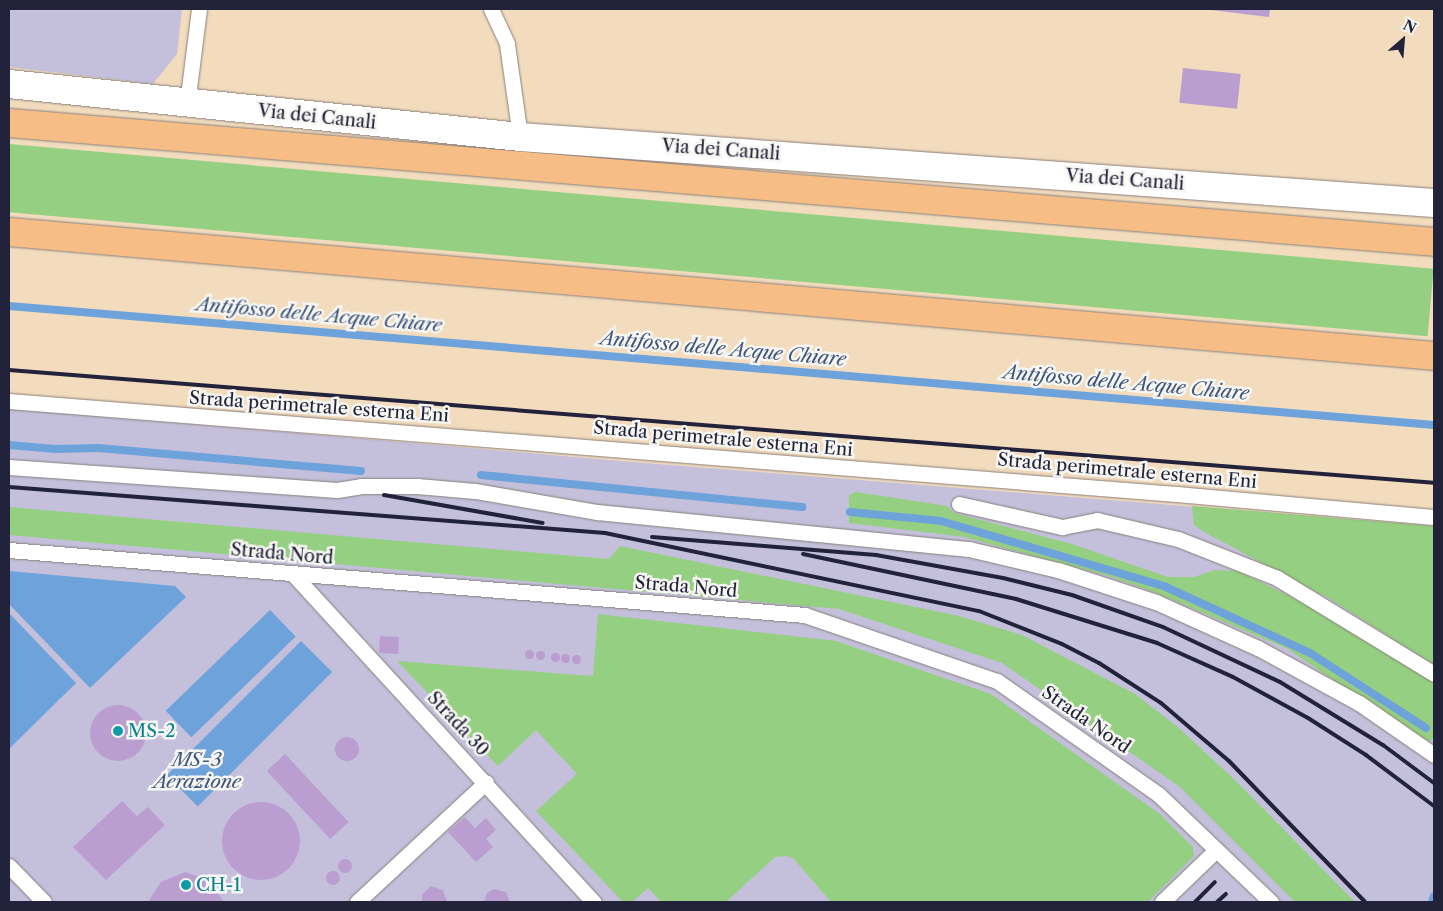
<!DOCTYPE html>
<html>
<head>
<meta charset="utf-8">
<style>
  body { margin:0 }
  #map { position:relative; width:1443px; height:911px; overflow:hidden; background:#f2dcbd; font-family:"Libre Caslon Text",serif }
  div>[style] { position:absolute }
  .industrial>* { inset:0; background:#c4c0db }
  .green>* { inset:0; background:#95cf82; transform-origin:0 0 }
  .water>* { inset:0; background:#6ea2da; transform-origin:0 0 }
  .stream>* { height:8px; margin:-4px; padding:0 4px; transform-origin:4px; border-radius:4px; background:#6ea2da }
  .building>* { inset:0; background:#b99ecf; transform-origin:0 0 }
  .round { border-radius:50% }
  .roads { filter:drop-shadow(0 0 1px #8a7f7c) drop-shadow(0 0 1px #8a7f7c) }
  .lane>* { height:15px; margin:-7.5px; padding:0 7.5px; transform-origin:7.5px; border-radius:7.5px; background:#fff }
  .street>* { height:28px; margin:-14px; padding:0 14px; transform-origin:14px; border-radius:14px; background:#fff }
  .highway>* { height:28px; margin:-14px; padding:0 14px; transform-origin:14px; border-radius:14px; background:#f6be86 }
  .rail>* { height:4px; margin:-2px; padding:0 2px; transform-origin:2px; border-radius:2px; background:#22223b }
  .dots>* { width:14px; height:14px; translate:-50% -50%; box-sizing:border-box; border:2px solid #f6f6f2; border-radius:50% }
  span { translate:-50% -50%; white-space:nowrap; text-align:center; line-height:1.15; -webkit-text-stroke:5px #f6f6f2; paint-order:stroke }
  .street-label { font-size:18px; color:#22223b }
  .culture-label { font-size:18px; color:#0d838f }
  .left { translate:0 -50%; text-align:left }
  .water-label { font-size:19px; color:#40557b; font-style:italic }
  .frame { position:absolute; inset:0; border:10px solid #22223b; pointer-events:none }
  .north { position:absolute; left:1378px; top:15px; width:50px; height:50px; -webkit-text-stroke:4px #f6f6f2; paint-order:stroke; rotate:27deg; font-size:14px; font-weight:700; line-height:20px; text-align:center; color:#22223b }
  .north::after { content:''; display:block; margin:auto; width:18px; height:22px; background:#22223b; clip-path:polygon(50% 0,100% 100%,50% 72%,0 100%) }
</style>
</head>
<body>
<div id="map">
  <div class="industrial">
    <div style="clip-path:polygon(9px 9px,182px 9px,177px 54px,153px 84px,9px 67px)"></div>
    <div style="clip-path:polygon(9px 408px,620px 461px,1434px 526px,1434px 902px,9px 902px)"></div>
  </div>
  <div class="green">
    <div style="left:9px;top:144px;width:1430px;height:68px;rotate:5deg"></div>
    <div style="clip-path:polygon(856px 492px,947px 506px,954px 513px,1072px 544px,1168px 577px,1194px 577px,1215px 570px,1238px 571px,1306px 604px,1434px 682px,1434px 738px,1429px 741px,1417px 737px,1288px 649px,1154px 592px,1108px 576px,964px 537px,849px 523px,849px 495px)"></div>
    <div style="clip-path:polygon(1192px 506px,1434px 526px,1434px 665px,1330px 599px,1204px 532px,1194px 525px)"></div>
    <div style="clip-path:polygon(9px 507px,609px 559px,620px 546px,959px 616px,1022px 635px,1135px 694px,1179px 728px,1235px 780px,1355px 902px,1295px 902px,1180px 787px,1002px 663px,839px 609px,9px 535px)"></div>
    <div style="clip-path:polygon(598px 614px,836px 641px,991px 694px,1160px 814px,1193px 847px,1194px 856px,1148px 902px,831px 902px,793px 858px,786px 856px,775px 857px,726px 902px,661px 902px,648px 888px,632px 902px,623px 902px,536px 811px,577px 774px,536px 730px,498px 766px,397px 661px,593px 676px)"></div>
  </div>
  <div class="water">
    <div style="clip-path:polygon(9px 571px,175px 586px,186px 597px,90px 688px,9px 604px)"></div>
    <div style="left:270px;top:610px;width:37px;height:145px;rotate:46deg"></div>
    <div style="clip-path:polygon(9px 613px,76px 683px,9px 749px)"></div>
    <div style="left:301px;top:641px;width:44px;height:190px;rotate:45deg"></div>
  </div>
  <div class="stream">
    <div style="left:9px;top:306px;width:1430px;rotate:4.77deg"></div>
    <div style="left:9px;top:445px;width:46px;rotate:5deg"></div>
    <div style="left:55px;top:449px;width:43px;rotate:-1.3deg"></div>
    <div style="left:98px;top:448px;width:264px;rotate:5deg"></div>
    <div style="left:481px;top:475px;width:323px;rotate:5.7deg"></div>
    <div style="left:850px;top:512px;width:91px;rotate:5.6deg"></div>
    <div style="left:941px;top:521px;width:234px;rotate:16.3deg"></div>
    <div style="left:1166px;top:587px;width:158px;rotate:24.6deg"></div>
    <div style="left:1310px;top:653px;width:138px;rotate:32.9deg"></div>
    <div style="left:1432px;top:902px;width:6px;rotate:-72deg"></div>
  </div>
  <div class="building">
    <div style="clip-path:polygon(1202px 9px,1270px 9px,1269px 17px)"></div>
    <div style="left:1183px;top:68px;width:58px;height:35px;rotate:6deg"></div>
    <div style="left:380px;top:636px;width:19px;height:17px;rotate:3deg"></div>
    <div class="round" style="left:524.5px;top:649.5px;width:9px;height:9px"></div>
    <div class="round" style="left:535.5px;top:650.5px;width:9px;height:9px"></div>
    <div class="round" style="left:550.5px;top:652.5px;width:9px;height:9px"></div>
    <div class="round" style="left:560.5px;top:653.5px;width:9px;height:9px"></div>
    <div class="round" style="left:571.5px;top:654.5px;width:9px;height:9px"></div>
    <div class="round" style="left:90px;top:705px;width:56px;height:56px"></div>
    <div class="round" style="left:335px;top:737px;width:24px;height:24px"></div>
    <div style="left:285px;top:754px;width:93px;height:25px;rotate:47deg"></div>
    <div style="clip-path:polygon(122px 801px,137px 816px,148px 807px,165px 825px,106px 880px,73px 847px)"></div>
    <div class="round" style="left:222px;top:802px;width:78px;height:78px"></div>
    <div style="clip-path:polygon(465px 817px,475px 828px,486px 818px,496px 830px,486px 839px,493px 847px,476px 862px,448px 832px)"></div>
    <div class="round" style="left:338px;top:859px;width:14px;height:14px"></div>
    <div class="round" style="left:326px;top:871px;width:14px;height:14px"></div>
    <div style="clip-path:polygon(185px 872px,209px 880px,224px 902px,148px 902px,161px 882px)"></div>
    <div style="clip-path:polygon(431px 886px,443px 890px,447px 902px,422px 902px,422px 895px)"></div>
    <div style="clip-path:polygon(494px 889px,506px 892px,510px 902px,484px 902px,487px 893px)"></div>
  </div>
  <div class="roads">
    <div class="lane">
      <div style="left:491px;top:9px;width:38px;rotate:65deg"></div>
      <div style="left:507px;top:44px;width:94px;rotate:82deg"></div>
      <div style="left:187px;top:104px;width:96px;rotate:-82.8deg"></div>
      <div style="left:9px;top:401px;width:1171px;rotate:4.56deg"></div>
      <div style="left:1176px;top:494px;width:259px;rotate:5.1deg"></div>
      <div style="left:9px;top:467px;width:329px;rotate:4deg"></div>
      <div style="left:337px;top:490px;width:24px;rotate:-9deg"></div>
      <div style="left:361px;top:486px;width:56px"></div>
      <div style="left:417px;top:486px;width:58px;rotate:4.9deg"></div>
      <div style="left:475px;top:491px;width:124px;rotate:9.8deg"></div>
      <div style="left:597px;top:512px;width:374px;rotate:5.7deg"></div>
      <div style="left:969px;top:549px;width:91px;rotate:13.3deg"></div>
      <div style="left:1058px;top:570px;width:103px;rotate:18.1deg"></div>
      <div style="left:1156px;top:602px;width:112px;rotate:24.3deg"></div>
      <div style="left:1258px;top:648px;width:115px;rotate:28.6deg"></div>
      <div style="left:1359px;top:703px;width:91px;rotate:34.7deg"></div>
      <div style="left:959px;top:504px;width:106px;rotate:12.6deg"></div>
      <div style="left:1062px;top:527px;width:36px;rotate:-11deg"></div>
      <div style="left:1097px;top:520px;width:83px;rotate:13.2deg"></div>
      <div style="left:1178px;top:539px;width:106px;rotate:21.5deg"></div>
      <div style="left:1277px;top:578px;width:184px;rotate:31.4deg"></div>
      <div style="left:9px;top:550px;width:799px;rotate:4.67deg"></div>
      <div style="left:805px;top:615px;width:203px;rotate:19deg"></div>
      <div style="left:997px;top:681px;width:198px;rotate:35.1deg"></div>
      <div style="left:1159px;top:795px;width:155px;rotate:43.7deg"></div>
      <div style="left:292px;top:573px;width:447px;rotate:47.5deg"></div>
      <div style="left:9px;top:866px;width:50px;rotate:45.8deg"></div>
      <div style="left:357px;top:902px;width:176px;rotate:-42.9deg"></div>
      <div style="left:1162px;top:902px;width:75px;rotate:-43.9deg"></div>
    </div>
    <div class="street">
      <div style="left:9px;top:84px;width:514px;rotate:5.92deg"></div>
      <div style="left:520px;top:137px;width:916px;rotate:4.13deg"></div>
    </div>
    <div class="highway">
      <div style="left:9px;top:123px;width:1430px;rotate:4.77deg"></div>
      <div style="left:9px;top:232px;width:1430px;rotate:4.97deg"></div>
    </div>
  </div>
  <div class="rail">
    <div style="left:9px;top:370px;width:1429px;rotate:4.53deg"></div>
    <div style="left:9px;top:487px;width:598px;rotate:4.41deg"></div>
    <div style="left:605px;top:533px;width:382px;rotate:11.8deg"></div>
    <div style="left:979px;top:611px;width:89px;rotate:21.7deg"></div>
    <div style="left:1062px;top:644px;width:42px;rotate:27.2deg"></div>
    <div style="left:1099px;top:663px;width:74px;rotate:32.8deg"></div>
    <div style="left:1161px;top:703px;width:89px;rotate:40.5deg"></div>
    <div style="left:1229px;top:761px;width:196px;rotate:46deg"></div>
    <div style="left:384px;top:495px;width:161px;rotate:10deg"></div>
    <div style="left:652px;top:537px;width:225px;rotate:4.6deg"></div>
    <div style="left:876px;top:555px;width:129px;rotate:10.3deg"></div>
    <div style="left:1003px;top:578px;width:71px;rotate:13.8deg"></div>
    <div style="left:1072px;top:595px;width:96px;rotate:19.4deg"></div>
    <div style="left:1163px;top:627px;width:129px;rotate:25.2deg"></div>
    <div style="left:1280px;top:682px;width:121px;rotate:31.5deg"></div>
    <div style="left:1383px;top:745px;width:64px;rotate:36.7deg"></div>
    <div style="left:803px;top:554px;width:218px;rotate:11.9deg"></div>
    <div style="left:1016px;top:599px;width:148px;rotate:17.3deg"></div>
    <div style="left:1157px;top:643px;width:83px;rotate:24.1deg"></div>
    <div style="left:1233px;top:677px;width:85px;rotate:28.7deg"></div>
    <div style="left:1308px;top:718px;width:69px;rotate:32.5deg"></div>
    <div style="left:1366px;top:755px;width:85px;rotate:36.9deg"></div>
    <div style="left:1195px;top:902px;width:28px;rotate:-45deg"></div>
    <div style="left:1217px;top:902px;width:12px;rotate:-42deg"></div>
  </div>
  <div class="dots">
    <div style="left:118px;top:731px;background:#0f9aa8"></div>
    <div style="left:186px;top:885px;background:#0f9aa8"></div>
  </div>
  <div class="street-label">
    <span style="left:317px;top:117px;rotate:6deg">Via dei Canali</span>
    <span style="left:721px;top:150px;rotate:4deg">Via dei Canali</span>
    <span style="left:1125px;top:180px;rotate:4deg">Via dei Canali</span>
    <span style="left:319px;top:407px;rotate:4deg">Strada perimetrale esterna Eni</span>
    <span style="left:723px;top:439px;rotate:5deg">Strada perimetrale esterna Eni</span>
    <span style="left:1127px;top:471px;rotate:5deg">Strada perimetrale esterna Eni</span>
    <span style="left:282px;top:554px;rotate:5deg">Strada Nord</span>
    <span style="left:686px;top:587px;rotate:5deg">Strada Nord</span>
    <span style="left:1086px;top:720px;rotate:35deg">Strada Nord</span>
    <span style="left:458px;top:724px;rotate:47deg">Strada 30</span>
  </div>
  <div class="culture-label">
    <span class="left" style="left:128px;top:731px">MS-2</span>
    <span class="left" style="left:196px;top:885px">CH-1</span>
  </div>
  <div class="water-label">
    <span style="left:319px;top:315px;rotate:5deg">Antifosso delle Acque Chiare</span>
    <span style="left:723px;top:349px;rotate:5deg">Antifosso delle Acque Chiare</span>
    <span style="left:1126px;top:383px;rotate:5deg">Antifosso delle Acque Chiare</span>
    <span style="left:197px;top:771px">MS-3<br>Aerazione</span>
  </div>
  <div class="frame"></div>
  <div class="north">N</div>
</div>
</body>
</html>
